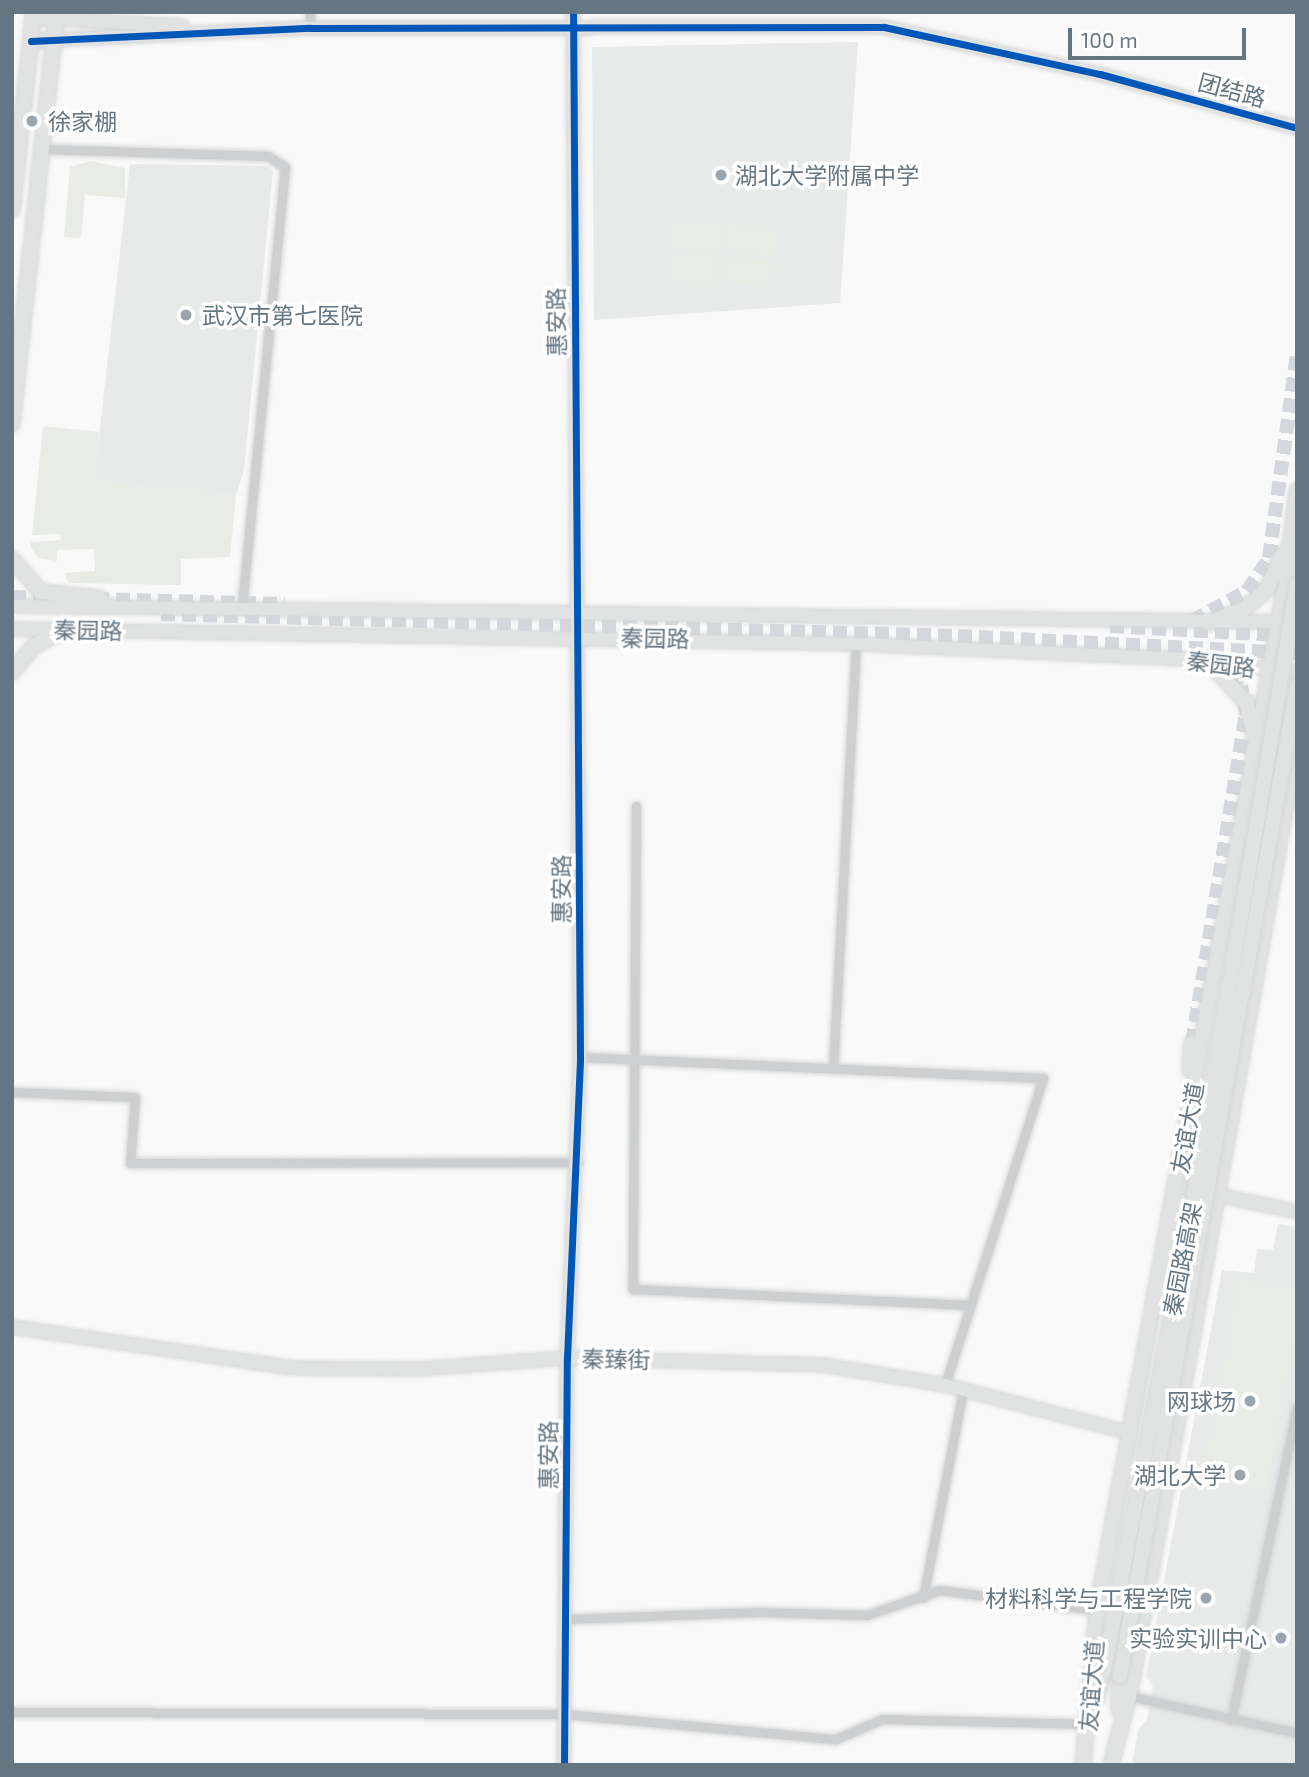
<!DOCTYPE html>
<html>
<head>
<meta charset="utf-8">
<style>
  body { margin:0 }
  #map { position:relative; width:1309px; height:1777px; overflow:hidden; background:#f9f9f9; font-family:"Exo 2","Noto Sans SC",sans-serif }
  div>[style] { position:absolute }
  .built>* { inset:0; background:#e8e9e9 }
  .green>* { inset:0; background:#e8ebe6; transform-origin:0 0 }
  .primary-tunnel>* { height:14px; margin-top:-7px; transform-origin:0; background:repeating-linear-gradient(90deg,#d4d8dc 0 14px,transparent 0 21px) }
  .roads { filter:drop-shadow(0 0 2px #d5d6d7) drop-shadow(0 0 2px #d5d6d7) }
  .street>* { height:9px; margin:-4.5px; padding:0 4.5px; transform-origin:4.5px; border-radius:4.5px; background:#cecfd0 }
  .secondary>* { height:12px; margin:-6px; padding:0 6px; transform-origin:6px; border-radius:6px; background:#e1e2e2 }
  .primary>* { height:14px; margin:-7px; padding:0 7px; transform-origin:7px; border-radius:7px; background:#e1e2e2 }
  .bridges { filter:drop-shadow(0 0 2px #d5d6d7) drop-shadow(0 0 2px #d5d6d7) }
  .primary-bridge>* { height:14px; margin:-7px; padding:0 7px; transform-origin:7px; border-radius:7px; background:#e1e2e2 }
  .cycleway>* { height:7px; margin:-3.5px; padding:0 3.5px; transform-origin:3.5px; border-radius:3.5px; background:#0057b8 }
  .dots>* { width:19px; height:19px; translate:-50% -50%; box-sizing:border-box; border:4px solid #fff; border-radius:50% }
  span { translate:-50% -50%; white-space:nowrap; text-align:center; line-height:1.15; -webkit-text-stroke:7px #fff; paint-order:stroke }
  .street-label { font-size:23px; color:#657683 }
  .poi-label { font-size:23px; color:#657683 }
  .left { translate:0 -50%; text-align:left }
  .right { translate:-100% -50%; text-align:right }
  .frame { position:absolute; inset:0; border:14px solid #657683; pointer-events:none }
  .scale { position:absolute; left:1068px; top:28px; width:178px; height:32px; box-sizing:border-box; border:4px solid #657683; border-top:0; padding-left:9px; font-size:21px; line-height:24px; white-space:nowrap; color:#657683; -webkit-text-stroke:5px #fff; paint-order:stroke }
</style>
</head>
<body>
<div id="map">
  <div class="built">
    <div style="clip-path:polygon(858px 42px,840px 303px,594px 320px,592px 47px)"></div>
    <div style="clip-path:polygon(130px 164px,267px 166px,273px 171px,244px 470px,236px 495px,94px 481px)"></div>
    <div style="clip-path:polygon(1278px 1224px,1297px 1227px,1297px 1765px,1132px 1765px,1138px 1730px,1147px 1719px,1153px 1687px,1146px 1677px,1222px 1270px,1254px 1273px,1257px 1249px,1273px 1250px)"></div>
  </div>
  <div class="green">
    <div style="clip-path:polygon(91px 161px,125px 168px,125px 198px,85px 195px,81px 238px,64px 237px,70px 167px)"></div>
    <div style="left:673px;top:221px;width:48px;height:27px;rotate:4deg"></div>
    <div style="left:727px;top:224px;width:50px;height:28px;rotate:5deg"></div>
    <div style="left:669px;top:253px;width:50px;height:29px;rotate:3deg"></div>
    <div style="left:724px;top:257px;width:51px;height:26px;rotate:4deg"></div>
    <div style="clip-path:polygon(43px 426px,99px 432px,95px 481px,236px 495px,230px 557px,181px 559px,181px 585px,69px 583px,64px 573px,95px 571px,94px 549px,57px 550px,57px 561px,38px 558px,31px 548px,31px 542px,61px 540px,60px 534px,32px 535px)"></div>
    <div style="clip-path:polygon(1240px 1280px,1297px 1290px,1297px 1325px,1266px 1491px,1201px 1477px)"></div>
  </div>
  <div class="primary-tunnel">
    <div style="left:12px;top:597px;width:45px;rotate:1.3deg"></div>
    <div style="left:95px;top:599px;width:190px;rotate:1.5deg"></div>
    <div style="left:161px;top:614px;width:797px;rotate:1.58deg"></div>
    <div style="left:958px;top:636px;width:339px;rotate:2.9deg"></div>
    <div style="left:1192px;top:621px;width:63px;rotate:-28.6deg"></div>
    <div style="left:1247px;top:591px;width:40px;rotate:-56deg"></div>
    <div style="left:1269px;top:558px;width:207px;rotate:-82.2deg"></div>
    <div style="left:1110px;top:626px;width:187px;rotate:3.1deg"></div>
    <div style="left:1192px;top:1043px;width:333px;rotate:-80.7deg"></div>
    <div style="left:1246px;top:714px;width:29px;rotate:-100deg"></div>
    <div style="left:1241px;top:685px;width:38px;rotate:-132deg"></div>
  </div>
  <div class="roads">
    <div class="street">
      <div style="left:310px;top:12px;width:16px;rotate:90deg"></div>
      <div style="left:43px;top:149px;width:225px;rotate:1.8deg"></div>
      <div style="left:268px;top:156px;width:20px;rotate:33deg"></div>
      <div style="left:285px;top:167px;width:443px;rotate:95.6deg"></div>
      <div style="left:636px;top:806px;width:483px;rotate:90.4deg"></div>
      <div style="left:633px;top:1289px;width:338px;rotate:2.7deg"></div>
      <div style="left:580px;top:1057px;width:463px;rotate:2.6deg"></div>
      <div style="left:1043px;top:1078px;width:322px;rotate:107.7deg"></div>
      <div style="left:833px;top:1068px;width:425px;rotate:-86.9deg"></div>
      <div style="left:12px;top:1092px;width:123px;rotate:2.3deg"></div>
      <div style="left:135px;top:1097px;width:66px;rotate:94.3deg"></div>
      <div style="left:130px;top:1163px;width:448px;rotate:-0.1deg"></div>
      <div style="left:923px;top:1598px;width:211px;rotate:-79.1deg"></div>
      <div style="left:567px;top:1619px;width:191px;rotate:-2.1deg"></div>
      <div style="left:758px;top:1612px;width:109px;rotate:1.6deg"></div>
      <div style="left:867px;top:1615px;width:76px;rotate:-19.1deg"></div>
      <div style="left:939px;top:1590px;width:159px;rotate:7.2deg"></div>
      <div style="left:1129px;top:1696px;width:172px;rotate:12.4deg"></div>
      <div style="left:12px;top:1712px;width:552px;rotate:0.21deg"></div>
      <div style="left:564px;top:1714px;width:273px;rotate:5.3deg"></div>
      <div style="left:836px;top:1739px;width:50px;rotate:-23.5deg"></div>
      <div style="left:882px;top:1719px;width:208px;rotate:1.4deg"></div>
      <div style="left:1231px;top:1720px;width:319px;rotate:-78.1deg"></div>
    </div>
    <div class="secondary">
      <div style="left:33px;top:18px;width:150px;rotate:3.1deg"></div>
      <div style="left:31px;top:41px;width:279px;rotate:-2.7deg"></div>
      <div style="left:310px;top:28px;width:574px;rotate:-0.1deg"></div>
      <div style="left:884px;top:27px;width:221px;rotate:12.3deg"></div>
      <div style="left:1100px;top:74px;width:204px;rotate:15.3deg"></div>
      <div style="left:12px;top:606px;width:1274px;rotate:0.72deg"></div>
      <div style="left:12px;top:629px;width:844px;rotate:1.02deg"></div>
      <div style="left:856px;top:644px;width:351px;rotate:2.6deg"></div>
      <div style="left:1207px;top:660px;width:91px;rotate:8.2deg"></div>
      <div style="left:1177px;top:1186px;width:123px;rotate:12.2deg"></div>
      <div style="left:12px;top:1327px;width:284px;rotate:8.3deg"></div>
      <div style="left:293px;top:1368px;width:125px;rotate:0.5deg"></div>
      <div style="left:418px;top:1369px;width:149px;rotate:-4.2deg"></div>
      <div style="left:567px;top:1358px;width:255px;rotate:1.6deg"></div>
      <div style="left:822px;top:1365px;width:125px;rotate:9.2deg"></div>
      <div style="left:945px;top:1385px;width:192px;rotate:14.5deg"></div>
      <div style="left:564px;top:1765px;width:407px;rotate:-89.6deg"></div>
      <div style="left:567px;top:1358px;width:301px;rotate:-87.5deg"></div>
      <div style="left:580px;top:1057px;width:1045px;rotate:-90.38deg"></div>
    </div>
    <div class="primary">
      <div style="left:12px;top:210px;width:199px;rotate:-83.7deg"></div>
      <div style="left:12px;top:424px;width:414px;rotate:-83.8deg"></div>
      <div style="left:12px;top:559px;width:44px;rotate:48.7deg"></div>
      <div style="left:41px;top:592px;width:57px;rotate:6deg"></div>
      <div style="left:98px;top:598px;width:13px;rotate:39deg"></div>
      <div style="left:1209px;top:623px;width:38px;rotate:-22deg"></div>
      <div style="left:1244px;top:609px;width:30px;rotate:-40deg"></div>
      <div style="left:1267px;top:590px;width:39px;rotate:-67deg"></div>
      <div style="left:1207px;top:660px;width:59px;rotate:47.1deg"></div>
      <div style="left:1247px;top:703px;width:34px;rotate:78deg"></div>
      <div style="left:12px;top:672px;width:34px;rotate:-50deg"></div>
      <div style="left:34px;top:646px;width:36px;rotate:-28deg"></div>
      <div style="left:1190px;top:1070px;width:27px;rotate:-86deg"></div>
      <div style="left:1094px;top:1706px;width:33px;rotate:-74deg"></div>
      <div style="left:1119px;top:1710px;width:34px;rotate:-88deg"></div>
      <div style="left:1083px;top:1765px;width:156px;rotate:-84.8deg"></div>
      <div style="left:1097px;top:1610px;width:1039px;rotate:-79.58deg"></div>
      <div style="left:1285px;top:588px;width:98px;rotate:-82.9deg"></div>
      <div style="left:1111px;top:1765px;width:71px;rotate:-75.4deg"></div>
      <div style="left:1129px;top:1696px;width:969px;rotate:-80.01deg"></div>
    </div>
  </div>
  <div class="bridges">
    <div class="primary-bridge">
      <div style="left:1103px;top:1674px;width:464px;rotate:-79.2deg"></div>
      <div style="left:1190px;top:1218px;width:642px;rotate:-80.41deg"></div>
      <div style="left:1120px;top:1676px;width:1005px;rotate:-79.85deg"></div>
    </div>
  </div>
  <div class="cycleway">
    <div style="left:31px;top:41px;width:279px;rotate:-2.7deg"></div>
    <div style="left:310px;top:28px;width:574px;rotate:-0.1deg"></div>
    <div style="left:884px;top:27px;width:221px;rotate:12.3deg"></div>
    <div style="left:1100px;top:74px;width:204px;rotate:15.3deg"></div>
    <div style="left:564px;top:1765px;width:407px;rotate:-89.6deg"></div>
    <div style="left:567px;top:1358px;width:301px;rotate:-87.5deg"></div>
    <div style="left:580px;top:1057px;width:1045px;rotate:-90.38deg"></div>
  </div>
  <div class="dots">
    <div style="left:32px;top:121px;background:#99a4ac"></div>
    <div style="left:721px;top:175px;background:#99a4ac"></div>
    <div style="left:186px;top:315px;background:#99a4ac"></div>
    <div style="left:1250px;top:1401px;background:#99a4ac"></div>
    <div style="left:1240px;top:1475px;background:#99a4ac"></div>
    <div style="left:1206px;top:1598px;background:#99a4ac"></div>
    <div style="left:1281px;top:1638px;background:#99a4ac"></div>
  </div>
  <div class="street-label">
    <span style="left:1232px;top:90px;rotate:15deg">团结路</span>
    <span style="left:556px;top:322px;rotate:-91deg">惠安路</span>
    <span style="left:88px;top:630px;rotate:1deg">秦园路</span>
    <span style="left:655px;top:638px;rotate:1deg">秦园路</span>
    <span style="left:1221px;top:664px;rotate:7deg">秦园路</span>
    <span style="left:561px;top:889px;rotate:-90deg">惠安路</span>
    <span style="left:1187px;top:1128px;rotate:-80deg">友谊大道</span>
    <span style="left:1182px;top:1259px;rotate:-79deg">秦园路高架</span>
    <span style="left:616px;top:1359px;rotate:1deg">秦臻街</span>
    <span style="left:548px;top:1455px;rotate:-90deg">惠安路</span>
    <span style="left:1091px;top:1686px;rotate:-86deg">友谊大道</span>
  </div>
  <div class="poi-label">
    <span class="left" style="left:48px;top:121px">徐家棚</span>
    <span class="left" style="left:735px;top:175px">湖北大学附属中学</span>
    <span class="left" style="left:202px;top:315px">武汉市第七医院</span>
    <span class="right" style="left:1236px;top:1401px">网球场</span>
    <span class="right" style="left:1226px;top:1475px">湖北大学</span>
    <span class="right" style="left:1192px;top:1598px">材料科学与工程学院</span>
    <span class="right" style="left:1267px;top:1638px">实验实训中心</span>
  </div>
  <div class="frame"></div>
  <div class="scale">100 m</div>
</div>
</body>
</html>
